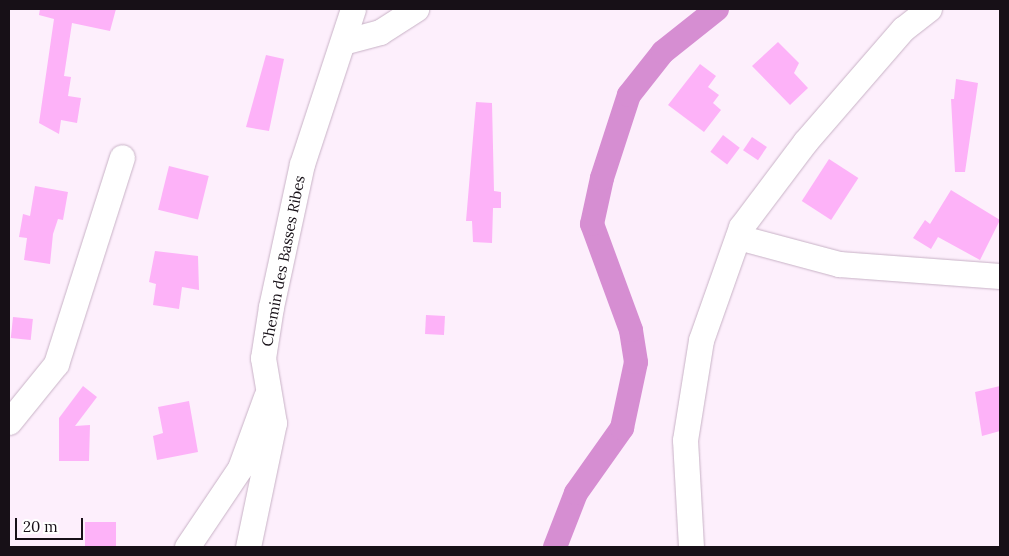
<!DOCTYPE html>
<html>
<head>
<meta charset="utf-8">
<style>
  body { margin:0 }
  #map { position:relative; width:1009px; height:556px; overflow:hidden; background:#fdeffc; font-family:Lora,serif }
  div>[style] { position:absolute }
  .canal>* { height:24px; margin:-12px; padding:0 12px; transform-origin:12px; border-radius:12px; background:#d68ed2 }
  .building>* { inset:0; background:#fdb2f8; transform-origin:0 0 }
  .roads { filter:drop-shadow(0 0 1px #c8b2c6) drop-shadow(0 0 1px #c8b2c6) }
  .street>* { height:25px; margin:-12.5px; padding:0 12.5px; transform-origin:12.5px; border-radius:12.5px; background:#fff }
  span { translate:-50% -50%; white-space:nowrap; text-align:center; line-height:1.15; -webkit-text-stroke:4px #fff; paint-order:stroke }
  .street-label { font-size:15px; color:#171017 }
  .frame { position:absolute; inset:0; border:10px solid #171017; pointer-events:none }
  .scale { position:absolute; left:15px; top:518px; width:68px; height:22px; box-sizing:border-box; border:2px solid #171017; border-top:0; padding-left:6px; font-size:15px; line-height:18px; white-space:nowrap; color:#171017; -webkit-text-stroke:4px #fff; paint-order:stroke }
</style>
</head>
<body>
<div id="map">
  <div class="canal">
    <div style="left:555px;top:547px;width:58px;rotate:-68.7deg"></div>
    <div style="left:576px;top:493px;width:80px;rotate:-54.7deg"></div>
    <div style="left:622px;top:428px;width:67px;rotate:-78deg"></div>
    <div style="left:636px;top:362px;width:32px;rotate:-99deg"></div>
    <div style="left:631px;top:330px;width:113px;rotate:-110.2deg"></div>
    <div style="left:592px;top:224px;width:47px;rotate:-77.7deg"></div>
    <div style="left:602px;top:178px;width:87px;rotate:-72deg"></div>
    <div style="left:629px;top:95px;width:55px;rotate:-51.7deg"></div>
    <div style="left:663px;top:52px;width:69px;rotate:-38.5deg"></div>
  </div>
  <div class="building">
    <div style="clip-path:polygon(40px 9px,116px 9px,110px 31px,72px 23px,64px 76px,71px 77px,68px 96px,81px 98px,77px 123px,61px 120px,59px 134px,39px 123px,54px 19px,39px 15px)"></div>
    <div style="clip-path:polygon(778px 42px,799px 63px,794px 73px,808px 88px,790px 105px,752px 66px)"></div>
    <div style="clip-path:polygon(266px 55px,284px 59px,269px 131px,246px 127px)"></div>
    <div style="clip-path:polygon(700px 64px,716px 76px,708px 87px,719px 95px,713px 103px,721px 110px,704px 132px,668px 105px)"></div>
    <div style="clip-path:polygon(956px 79px,978px 83px,965px 172px,955px 172px,951px 99px,954px 99px)"></div>
    <div style="clip-path:polygon(476px 102px,492px 103px,494px 191px,501px 192px,501px 208px,493px 208px,492px 243px,473px 242px,472px 221px,466px 221px)"></div>
    <div style="left:723px;top:135px;width:21px;height:21px;rotate:37deg"></div>
    <div style="left:752px;top:137px;width:18px;height:16px;rotate:34deg"></div>
    <div style="left:829px;top:159px;width:35px;height:50px;rotate:33deg"></div>
    <div style="left:169px;top:166px;width:41px;height:45px;rotate:14deg"></div>
    <div style="clip-path:polygon(35px 186px,68px 192px,63px 220px,58px 219px,53px 234px,50px 264px,24px 260px,27px 238px,19px 237px,23px 214px,30px 216px)"></div>
    <div style="clip-path:polygon(951px 190px,1000px 220px,980px 260px,938px 237px,931px 249px,913px 238px,925px 220px,930px 224px)"></div>
    <div style="clip-path:polygon(155px 251px,198px 256px,199px 290px,182px 287px,179px 309px,153px 305px,156px 284px,149px 282px)"></div>
    <div style="left:426px;top:315px;width:19px;height:19px;rotate:3deg"></div>
    <div style="left:13px;top:317px;width:20px;height:21px;rotate:6deg"></div>
    <div style="clip-path:polygon(83px 386px,97px 397px,75px 426px,90px 425px,89px 461px,59px 461px,59px 418px)"></div>
    <div style="clip-path:polygon(1000px 386px,1000px 431px,982px 436px,975px 392px)"></div>
    <div style="clip-path:polygon(189px 401px,198px 452px,157px 460px,153px 436px,163px 433px,158px 407px)"></div>
    <div style="left:85px;top:522px;width:31px;height:25px"></div>
  </div>
  <div class="roads">
    <div class="street">
      <div style="left:343px;top:42px;width:38px;rotate:-15deg"></div>
      <div style="left:380px;top:32px;width:43px;rotate:-32.6deg"></div>
      <div style="left:738px;top:237px;width:105px;rotate:15deg"></div>
      <div style="left:839px;top:264px;width:161px;rotate:4.3deg"></div>
      <div style="left:9px;top:422px;width:75px;rotate:-51deg"></div>
      <div style="left:56px;top:364px;width:217px;rotate:-72.3deg"></div>
      <div style="left:187px;top:547px;width:95px;rotate:-56.1deg"></div>
      <div style="left:240px;top:468px;width:76px;rotate:-69.9deg"></div>
      <div style="left:248px;top:547px;width:127px;rotate:-78.2deg"></div>
      <div style="left:274px;top:423px;width:66px;rotate:-99.6deg"></div>
      <div style="left:263px;top:358px;width:52px;rotate:-81.1deg"></div>
      <div style="left:271px;top:307px;width:146px;rotate:-77.8deg"></div>
      <div style="left:302px;top:164px;width:163px;rotate:-71.8deg"></div>
      <div style="left:691px;top:547px;width:107px;rotate:-93.2deg"></div>
      <div style="left:685px;top:440px;width:101px;rotate:-80.9deg"></div>
      <div style="left:701px;top:340px;width:120px;rotate:-70.5deg"></div>
      <div style="left:741px;top:227px;width:106px;rotate:-53deg"></div>
      <div style="left:805px;top:142px;width:150px;rotate:-49.1deg"></div>
      <div style="left:903px;top:29px;width:33px;rotate:-38deg"></div>
    </div>
  </div>
  <div class="street-label">
    <span style="left:283px;top:261px;rotate:-79deg">Chemin des Basses Ribes</span>
  </div>
  <div class="frame"></div>
  <div class="scale">20 m</div>
</div>
</body>
</html>
